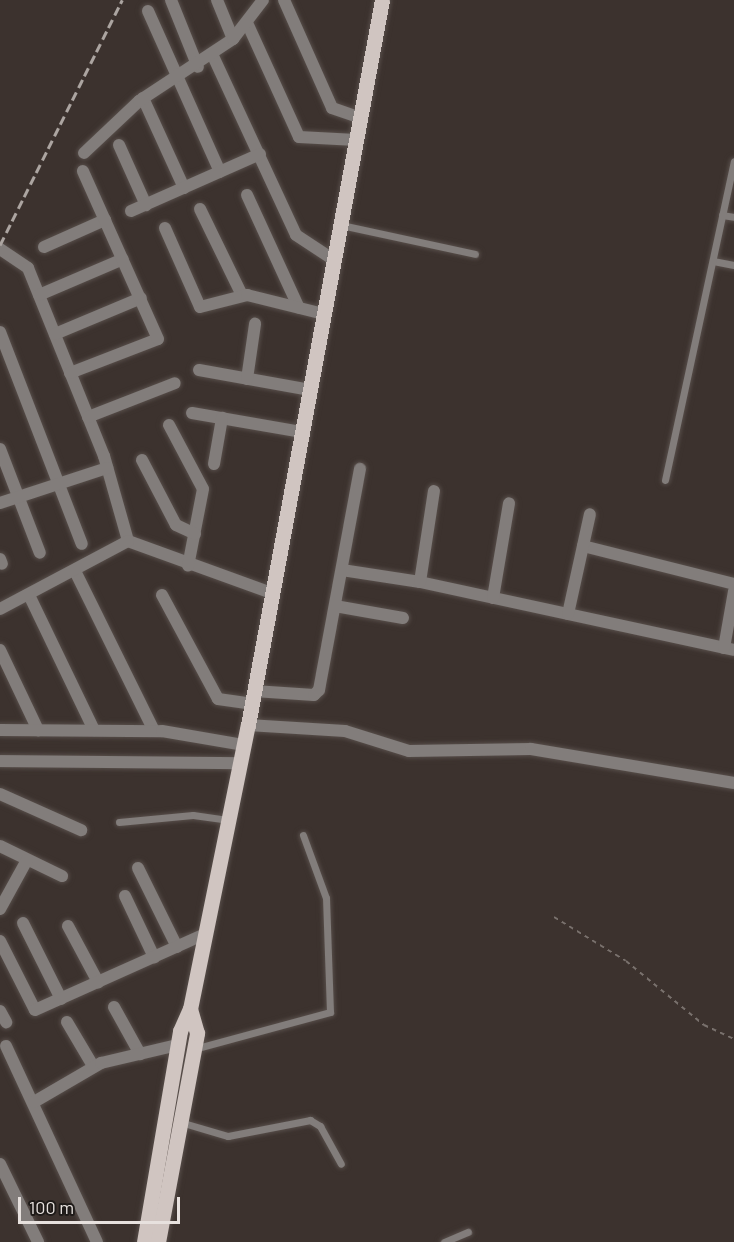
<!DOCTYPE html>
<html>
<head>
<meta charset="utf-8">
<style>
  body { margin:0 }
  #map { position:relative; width:734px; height:1242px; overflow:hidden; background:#3c322e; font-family:Barlow,sans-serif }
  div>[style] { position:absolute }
  .path>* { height:2px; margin-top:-1px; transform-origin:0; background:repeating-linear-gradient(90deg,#79716d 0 4.5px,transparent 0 9px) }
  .roads { filter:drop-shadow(0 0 2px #574e4a) drop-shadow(0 0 2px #574e4a) }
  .service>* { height:7px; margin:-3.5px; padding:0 3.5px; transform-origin:3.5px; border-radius:3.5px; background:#827d7b }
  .minor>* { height:12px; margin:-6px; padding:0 6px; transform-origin:6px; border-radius:6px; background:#827d7b }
  .primary>* { height:15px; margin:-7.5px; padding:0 7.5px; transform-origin:7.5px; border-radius:7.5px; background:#d0c5c1 }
  .rail>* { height:3px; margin-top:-1.5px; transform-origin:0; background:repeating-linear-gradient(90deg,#aca5a1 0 9px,transparent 0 13.5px) }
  span { translate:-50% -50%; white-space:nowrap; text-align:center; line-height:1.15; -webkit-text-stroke:6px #1f1b19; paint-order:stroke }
  .scale { position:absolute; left:18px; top:1197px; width:162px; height:27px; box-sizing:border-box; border:3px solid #e7e1de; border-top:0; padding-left:8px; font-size:18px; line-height:21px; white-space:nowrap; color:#e7e1de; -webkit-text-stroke:4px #1f1b19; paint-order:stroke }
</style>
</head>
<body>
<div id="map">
  <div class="path">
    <div style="left:554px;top:917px;width:84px;rotate:31.4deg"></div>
    <div style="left:626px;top:961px;width:101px;rotate:39.4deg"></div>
    <div style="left:704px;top:1025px;width:33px;rotate:25deg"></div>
  </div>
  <div class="roads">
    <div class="service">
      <div style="left:722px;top:215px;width:12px;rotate:9deg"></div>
      <div style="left:341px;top:225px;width:137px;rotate:12.2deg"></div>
      <div style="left:713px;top:261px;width:21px;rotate:11deg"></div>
      <div style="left:665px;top:480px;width:326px;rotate:-77.8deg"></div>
      <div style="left:119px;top:822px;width:74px;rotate:-5.4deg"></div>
      <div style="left:193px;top:815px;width:35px;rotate:8deg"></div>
      <div style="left:194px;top:1049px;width:141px;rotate:-15.2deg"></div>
      <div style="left:330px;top:1012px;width:114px;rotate:-92deg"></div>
      <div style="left:326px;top:898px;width:67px;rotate:-110.1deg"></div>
      <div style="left:180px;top:1122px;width:50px;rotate:16.3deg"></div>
      <div style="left:228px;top:1136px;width:84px;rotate:-11deg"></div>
      <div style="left:310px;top:1120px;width:12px;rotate:31deg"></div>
      <div style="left:320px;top:1126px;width:43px;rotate:61.1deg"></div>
      <div style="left:444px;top:1242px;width:26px;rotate:-23deg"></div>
    </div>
    <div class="minor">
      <div style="left:171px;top:0;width:72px;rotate:68.1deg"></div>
      <div style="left:217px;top:0;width:42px;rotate:67.7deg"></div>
      <div style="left:284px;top:0;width:118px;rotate:66deg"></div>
      <div style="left:332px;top:108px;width:31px;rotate:19deg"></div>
      <div style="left:148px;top:11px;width:176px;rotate:65.9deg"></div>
      <div style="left:248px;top:25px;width:123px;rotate:65.5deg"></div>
      <div style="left:299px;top:137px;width:57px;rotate:3deg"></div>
      <div style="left:213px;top:56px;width:197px;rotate:65.1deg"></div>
      <div style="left:296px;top:235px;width:45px;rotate:33.3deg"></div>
      <div style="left:143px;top:98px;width:99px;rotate:65.5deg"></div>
      <div style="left:119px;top:145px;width:66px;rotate:65.8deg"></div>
      <div style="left:84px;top:153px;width:76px;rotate:-43.4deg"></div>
      <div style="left:139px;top:101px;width:113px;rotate:-33.4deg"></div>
      <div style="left:233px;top:39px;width:49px;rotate:-52.4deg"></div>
      <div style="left:247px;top:195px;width:124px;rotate:65.3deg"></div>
      <div style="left:200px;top:209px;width:96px;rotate:64deg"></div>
      <div style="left:131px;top:211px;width:141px;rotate:-23.8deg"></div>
      <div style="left:165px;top:228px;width:86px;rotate:66.1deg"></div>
      <div style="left:200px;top:307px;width:49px;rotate:-14.3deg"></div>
      <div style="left:247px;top:295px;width:79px;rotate:13.9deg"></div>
      <div style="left:44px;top:247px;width:67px;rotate:-23.9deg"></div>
      <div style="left:0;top:249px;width:34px;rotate:34deg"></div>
      <div style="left:28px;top:268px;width:203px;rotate:68deg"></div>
      <div style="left:104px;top:456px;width:88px;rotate:74.2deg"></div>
      <div style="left:128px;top:541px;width:153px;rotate:19.9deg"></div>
      <div style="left:39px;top:295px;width:91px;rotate:-23.2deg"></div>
      <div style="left:0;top:332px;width:227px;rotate:68.9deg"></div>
      <div style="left:55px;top:334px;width:93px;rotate:-22.7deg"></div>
      <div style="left:199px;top:370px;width:113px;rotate:10.2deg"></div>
      <div style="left:70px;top:373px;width:94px;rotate:-21.1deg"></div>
      <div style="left:158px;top:339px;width:184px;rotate:-114.1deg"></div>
      <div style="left:247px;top:379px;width:56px;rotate:-81.7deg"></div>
      <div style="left:192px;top:413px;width:112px;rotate:9.8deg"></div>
      <div style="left:88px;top:417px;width:93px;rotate:-21.3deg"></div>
      <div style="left:169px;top:425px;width:72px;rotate:62deg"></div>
      <div style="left:203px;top:489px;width:78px;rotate:101deg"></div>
      <div style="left:0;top:449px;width:111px;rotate:69deg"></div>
      <div style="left:142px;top:460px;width:73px;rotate:62.4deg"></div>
      <div style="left:176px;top:525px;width:21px;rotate:25deg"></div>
      <div style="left:214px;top:464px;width:47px;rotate:-80.1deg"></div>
      <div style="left:0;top:503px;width:113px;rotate:-18.1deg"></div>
      <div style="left:583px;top:546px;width:156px;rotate:14.1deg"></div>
      <div style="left:0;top:559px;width:5px;rotate:68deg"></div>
      <div style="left:342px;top:570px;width:79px;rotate:8.7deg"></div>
      <div style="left:420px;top:582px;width:321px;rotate:12.2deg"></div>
      <div style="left:76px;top:573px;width:176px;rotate:63.7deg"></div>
      <div style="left:420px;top:582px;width:92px;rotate:-81.3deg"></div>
      <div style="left:29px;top:595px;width:150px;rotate:64.3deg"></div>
      <div style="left:162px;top:595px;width:118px;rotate:61.7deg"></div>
      <div style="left:218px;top:699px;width:34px;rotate:8deg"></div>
      <div style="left:493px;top:598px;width:96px;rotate:-80.4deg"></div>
      <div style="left:335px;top:606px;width:69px;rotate:10deg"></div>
      <div style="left:0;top:609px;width:145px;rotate:-28deg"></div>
      <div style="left:568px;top:614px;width:102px;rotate:-77.6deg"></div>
      <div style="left:724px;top:648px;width:58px;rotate:-80deg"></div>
      <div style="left:0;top:650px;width:89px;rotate:64.6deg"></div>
      <div style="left:254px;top:691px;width:60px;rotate:3.8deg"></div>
      <div style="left:314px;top:695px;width:7px;rotate:-45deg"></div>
      <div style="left:319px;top:690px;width:225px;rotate:-79.5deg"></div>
      <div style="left:248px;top:725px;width:97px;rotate:3.5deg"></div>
      <div style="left:345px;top:731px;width:67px;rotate:17.4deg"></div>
      <div style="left:409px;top:751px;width:122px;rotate:-0.9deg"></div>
      <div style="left:531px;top:749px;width:206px;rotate:9.5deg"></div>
      <div style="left:0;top:730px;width:162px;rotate:0.4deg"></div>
      <div style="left:162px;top:731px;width:82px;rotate:9.8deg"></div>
      <div style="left:0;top:761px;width:240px;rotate:0.5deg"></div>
      <div style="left:0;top:794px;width:89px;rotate:24deg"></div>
      <div style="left:0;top:846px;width:69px;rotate:25.8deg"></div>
      <div style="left:138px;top:868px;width:88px;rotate:63.7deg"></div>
      <div style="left:125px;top:896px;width:68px;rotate:64.6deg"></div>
      <div style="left:0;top:909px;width:56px;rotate:-61.1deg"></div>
      <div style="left:23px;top:923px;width:85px;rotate:63.4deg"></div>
      <div style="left:68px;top:926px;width:64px;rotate:61.8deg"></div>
      <div style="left:0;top:941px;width:77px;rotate:63.1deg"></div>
      <div style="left:35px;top:1010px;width:184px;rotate:-24.1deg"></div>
      <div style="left:114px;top:1007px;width:54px;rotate:61deg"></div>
      <div style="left:0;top:1011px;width:13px;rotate:61deg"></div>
      <div style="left:67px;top:1022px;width:51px;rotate:59.4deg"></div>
      <div style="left:6px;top:1046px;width:216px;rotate:65.1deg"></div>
      <div style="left:34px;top:1102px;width:78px;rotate:-30.2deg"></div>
      <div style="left:101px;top:1063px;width:79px;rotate:-13.2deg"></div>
      <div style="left:0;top:1164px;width:87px;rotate:64deg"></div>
    </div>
    <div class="primary">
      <div style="left:144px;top:1242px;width:214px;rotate:-80.3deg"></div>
      <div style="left:180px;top:1031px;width:24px;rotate:-66deg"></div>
      <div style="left:190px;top:1009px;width:290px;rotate:-78.5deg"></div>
      <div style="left:248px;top:725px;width:737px;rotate:-79.53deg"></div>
      <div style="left:158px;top:1242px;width:213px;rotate:-79.4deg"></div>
      <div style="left:197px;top:1033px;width:25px;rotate:-106deg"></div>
    </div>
  </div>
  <div class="rail">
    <div style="left:0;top:245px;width:274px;rotate:-63.5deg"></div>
  </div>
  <div class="scale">100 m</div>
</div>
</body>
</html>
